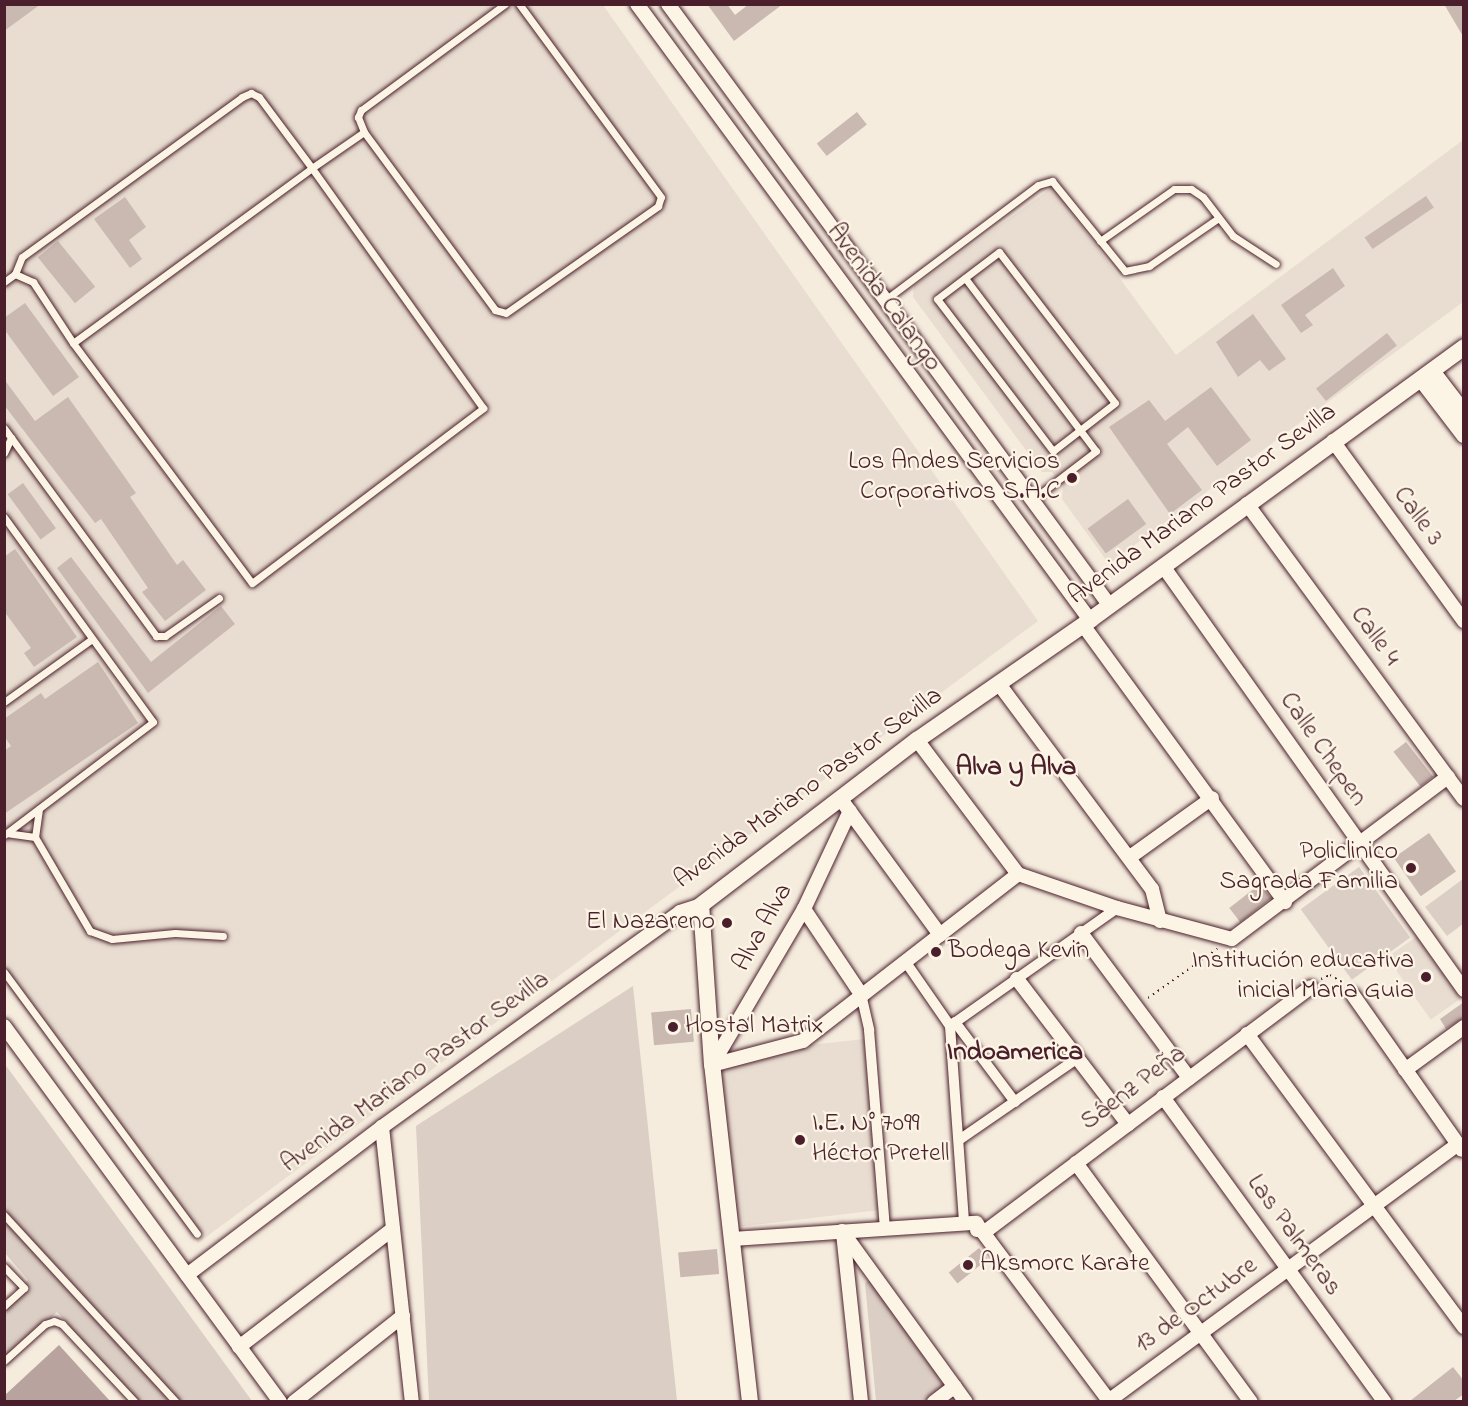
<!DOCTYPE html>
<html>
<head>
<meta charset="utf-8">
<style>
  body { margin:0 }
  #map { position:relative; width:1468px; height:1406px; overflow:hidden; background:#f5ecde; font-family:"Indie Flower",sans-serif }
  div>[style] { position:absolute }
  .built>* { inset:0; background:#e8ddd0; transform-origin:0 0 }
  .green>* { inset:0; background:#dbcec4; transform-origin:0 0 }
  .water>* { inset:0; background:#b8a39e }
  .building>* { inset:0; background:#cab9b1; transform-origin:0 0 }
  .path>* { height:2px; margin-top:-1px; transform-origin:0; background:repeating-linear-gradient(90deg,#4a1f2b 0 1.5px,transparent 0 6px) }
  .roads { filter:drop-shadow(0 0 2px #4a1f2b) drop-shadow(0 0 2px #4a1f2b) }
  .service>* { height:7px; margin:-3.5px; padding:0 3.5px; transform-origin:3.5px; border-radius:3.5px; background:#fcf5e5 }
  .pedestrian>* { height:10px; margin:-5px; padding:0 5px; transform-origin:5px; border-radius:5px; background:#fcf5e5 }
  .minor>* { height:14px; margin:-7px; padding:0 7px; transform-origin:7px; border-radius:7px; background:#fcf5e5 }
  .tertiary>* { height:16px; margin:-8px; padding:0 8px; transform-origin:8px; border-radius:8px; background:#fcf5e5 }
  .dots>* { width:16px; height:16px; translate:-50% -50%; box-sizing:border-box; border:3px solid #fcf5e5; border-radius:50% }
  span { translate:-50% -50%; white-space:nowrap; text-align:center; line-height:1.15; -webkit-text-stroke:4.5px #fcf5e5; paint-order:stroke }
  .street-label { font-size:26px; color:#4a1f2b }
  .poi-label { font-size:26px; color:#4a1f2b }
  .right { translate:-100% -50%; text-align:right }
  .left { translate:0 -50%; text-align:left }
  .neighbourhood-label { font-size:27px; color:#4a1f2b; font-weight:700 }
  .frame { position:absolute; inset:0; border:6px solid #4a1f2b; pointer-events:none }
</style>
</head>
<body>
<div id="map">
  <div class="built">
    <div style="clip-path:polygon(4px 5px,603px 5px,1038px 621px,198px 1243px,5px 982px)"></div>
    <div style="clip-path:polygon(1463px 140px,1463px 302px,1109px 564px,1062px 499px,1063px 486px,1052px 472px,1042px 472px,913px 297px,914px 286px,1053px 187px,1176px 355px)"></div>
    <div style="left:1419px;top:935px;width:76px;height:39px;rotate:55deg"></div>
    <div style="clip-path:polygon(864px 1039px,879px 1210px,737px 1227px,720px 1070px,810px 1045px)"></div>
  </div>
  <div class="green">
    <div style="left:1359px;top:867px;width:87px;height:72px;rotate:54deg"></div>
    <div style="clip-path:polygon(1463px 879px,1463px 924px,1447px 936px,1425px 907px)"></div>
    <div style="clip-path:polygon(633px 986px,677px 1401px,429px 1401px,416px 1126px)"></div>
    <div style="clip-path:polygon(4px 1063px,161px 1276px,252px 1401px,137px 1401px,57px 1312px,5px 1360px,5px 1302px,28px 1280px,5px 1253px)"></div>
    <div style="clip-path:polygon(869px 1280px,944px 1383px,943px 1390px,926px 1401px,876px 1401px,865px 1283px)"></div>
  </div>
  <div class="water">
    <div style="clip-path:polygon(59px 1345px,110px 1401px,5px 1401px,5px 1395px)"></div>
  </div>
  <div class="building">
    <div style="clip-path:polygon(8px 4px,41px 4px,4px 31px,4px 7px)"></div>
    <div style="clip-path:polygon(707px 4px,727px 4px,735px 15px,749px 4px,783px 4px,734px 41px)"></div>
    <div style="clip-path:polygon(1444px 4px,1464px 4px,1464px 38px)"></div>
    <div style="left:857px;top:112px;width:16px;height:51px;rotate:52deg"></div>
    <div style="left:1426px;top:196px;width:14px;height:74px;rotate:56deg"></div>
    <div style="clip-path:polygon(125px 197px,146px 227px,129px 240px,142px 259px,130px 268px,94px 219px)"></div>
    <div style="left:58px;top:241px;width:59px;height:26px;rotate:51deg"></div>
    <div style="clip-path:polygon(1333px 268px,1345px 286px,1305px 315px,1313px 325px,1301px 333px,1281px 305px)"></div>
    <div style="clip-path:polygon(25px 303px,79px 377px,53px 396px,4px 329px,4px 318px)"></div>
    <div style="clip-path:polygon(1253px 314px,1286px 359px,1269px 371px,1260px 360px,1238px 377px,1216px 342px)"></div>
    <div style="left:1387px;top:333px;width:16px;height:90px;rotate:52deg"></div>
    <div style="clip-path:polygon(4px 379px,35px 421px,68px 397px,136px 493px,130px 497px,177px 565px,183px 560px,206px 590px,165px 621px,142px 592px,148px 588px,101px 519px,95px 523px,4px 405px)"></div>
    <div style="clip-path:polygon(1211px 387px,1251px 440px,1217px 466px,1188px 427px,1167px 444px,1202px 490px,1170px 514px,1109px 427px,1149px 400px,1165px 421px)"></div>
    <div style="left:23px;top:483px;width:56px;height:19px;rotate:54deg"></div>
    <div style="left:1128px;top:499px;width:31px;height:50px;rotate:54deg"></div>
    <div style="clip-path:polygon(15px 549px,77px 637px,34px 667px,24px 653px,31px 648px,4px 611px,4px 557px)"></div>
    <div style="clip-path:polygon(71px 557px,151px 662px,221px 606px,235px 624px,148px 693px,57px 568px)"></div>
    <div style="clip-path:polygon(98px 662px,138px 723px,4px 814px,4px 751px,11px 746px,4px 736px,4px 719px,41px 693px,45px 699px)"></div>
    <div style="left:1406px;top:742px;width:44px;height:16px;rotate:52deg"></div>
    <div style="left:1429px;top:833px;width:47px;height:43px;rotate:55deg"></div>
    <div style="left:1260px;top:884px;width:18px;height:39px;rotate:52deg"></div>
    <div style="clip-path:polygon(1464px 1002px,1464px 1018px,1446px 1029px,1440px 1019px)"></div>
    <div style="left:691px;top:1009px;width:33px;height:40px;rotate:85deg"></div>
    <div style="left:979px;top:1248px;width:14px;height:39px;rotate:51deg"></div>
    <div style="left:717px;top:1249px;width:25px;height:39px;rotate:85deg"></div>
    <div style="clip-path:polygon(1453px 1367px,1464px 1381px,1464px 1394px,1454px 1401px,1410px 1401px)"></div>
  </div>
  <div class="path">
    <div style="left:1321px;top:979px;width:10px;rotate:-24deg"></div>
    <div style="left:1330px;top:975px;width:16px;rotate:30deg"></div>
    <div style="left:1148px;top:998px;width:85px;rotate:-35.4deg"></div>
  </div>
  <div class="roads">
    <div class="service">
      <div style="left:505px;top:4px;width:179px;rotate:143.6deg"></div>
      <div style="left:361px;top:110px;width:8px;rotate:113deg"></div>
      <div style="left:358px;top:117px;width:16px;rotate:68deg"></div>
      <div style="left:364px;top:132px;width:221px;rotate:53.6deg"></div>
      <div style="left:495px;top:310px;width:11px;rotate:15deg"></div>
      <div style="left:506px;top:313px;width:186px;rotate:-35.1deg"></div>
      <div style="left:658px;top:206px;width:9px;rotate:-72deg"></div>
      <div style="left:661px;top:197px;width:240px;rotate:-126.3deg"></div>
      <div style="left:1100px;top:241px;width:90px;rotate:-35.1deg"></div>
      <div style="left:1174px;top:189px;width:17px"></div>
      <div style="left:1191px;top:189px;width:14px;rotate:34deg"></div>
      <div style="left:1203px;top:197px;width:49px;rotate:52.4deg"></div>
      <div style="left:1233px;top:236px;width:51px;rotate:33.1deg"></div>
      <div style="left:999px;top:252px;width:190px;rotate:52.5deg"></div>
      <div style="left:1115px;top:403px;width:78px;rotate:142.3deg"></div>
      <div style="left:1053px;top:451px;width:191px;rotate:-127.3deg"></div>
      <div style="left:937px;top:299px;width:78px;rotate:-37.2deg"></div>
      <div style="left:15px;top:274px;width:20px;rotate:24deg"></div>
      <div style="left:33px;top:282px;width:73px;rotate:56.7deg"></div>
      <div style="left:73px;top:343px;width:299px;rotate:53.3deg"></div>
      <div style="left:252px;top:583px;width:290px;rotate:-37.1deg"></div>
      <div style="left:483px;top:408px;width:295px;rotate:-125.5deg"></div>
      <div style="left:312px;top:168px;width:296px;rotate:143.8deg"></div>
      <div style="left:965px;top:278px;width:217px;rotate:52.9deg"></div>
      <div style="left:1096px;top:451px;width:81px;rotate:142.6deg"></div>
      <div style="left:4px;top:282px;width:14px;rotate:-36deg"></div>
      <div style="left:15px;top:274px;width:18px;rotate:-68deg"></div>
      <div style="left:22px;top:257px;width:272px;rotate:-36deg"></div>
      <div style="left:242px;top:97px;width:10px;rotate:-24deg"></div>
      <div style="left:251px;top:93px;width:9px;rotate:27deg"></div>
      <div style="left:259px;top:97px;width:89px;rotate:53.3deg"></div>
      <div style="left:312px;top:168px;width:63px;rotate:-34.7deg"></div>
      <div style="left:885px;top:300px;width:191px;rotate:-36.9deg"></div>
      <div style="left:1038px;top:185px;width:15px;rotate:-16deg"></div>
      <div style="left:1052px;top:181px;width:116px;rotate:51deg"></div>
      <div style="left:1125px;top:271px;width:25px;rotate:-12deg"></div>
      <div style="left:1149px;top:266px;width:83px;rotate:-34.7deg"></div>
      <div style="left:4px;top:428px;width:258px;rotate:53.8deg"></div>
      <div style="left:156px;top:636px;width:9px"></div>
      <div style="left:165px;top:636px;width:66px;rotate:-35.1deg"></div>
      <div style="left:4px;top:453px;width:17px;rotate:-65deg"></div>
      <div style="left:4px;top:517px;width:253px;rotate:54deg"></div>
      <div style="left:153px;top:722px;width:187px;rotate:142.8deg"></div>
      <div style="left:4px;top:702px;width:108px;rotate:-35.6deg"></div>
      <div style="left:39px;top:809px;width:28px;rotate:98deg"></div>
      <div style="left:35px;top:837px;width:109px;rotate:59.7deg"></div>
      <div style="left:90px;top:931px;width:23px;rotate:20deg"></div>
      <div style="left:112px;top:939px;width:63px;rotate:-5.4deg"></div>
      <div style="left:175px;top:933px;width:48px;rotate:3.6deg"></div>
      <div style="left:6px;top:833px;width:29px;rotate:8deg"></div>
      <div style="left:4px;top:972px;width:325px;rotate:53.6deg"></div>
      <div style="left:4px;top:1215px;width:254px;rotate:47.4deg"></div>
      <div style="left:4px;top:1267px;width:29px;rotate:46deg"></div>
      <div style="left:24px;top:1288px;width:27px;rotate:138deg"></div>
      <div style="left:4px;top:1361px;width:55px;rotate:-42.1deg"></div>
      <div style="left:45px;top:1324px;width:9px;rotate:-18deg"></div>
      <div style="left:54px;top:1321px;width:9px;rotate:21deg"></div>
      <div style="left:62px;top:1324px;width:107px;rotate:46.9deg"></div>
    </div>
    <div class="pedestrian">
      <div style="left:905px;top:961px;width:79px;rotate:55.3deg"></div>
      <div style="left:950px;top:1026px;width:196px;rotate:85.9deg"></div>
      <div style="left:861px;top:994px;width:37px;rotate:77deg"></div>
      <div style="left:869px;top:1030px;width:198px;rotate:85.4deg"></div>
      <div style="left:955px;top:1022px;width:100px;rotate:53.1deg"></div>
      <div style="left:950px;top:1026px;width:204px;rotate:-35.2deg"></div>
      <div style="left:959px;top:1140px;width:145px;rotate:-34.6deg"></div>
    </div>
    <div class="minor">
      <div style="left:637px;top:4px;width:765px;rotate:53.67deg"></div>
      <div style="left:668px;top:4px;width:747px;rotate:53.71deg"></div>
      <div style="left:1333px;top:441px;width:223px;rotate:54deg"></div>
      <div style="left:1247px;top:504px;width:366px;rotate:53.7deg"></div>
      <div style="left:1163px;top:566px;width:520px;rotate:54.63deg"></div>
      <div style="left:1083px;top:625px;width:343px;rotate:53.9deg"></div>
      <div style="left:999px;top:684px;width:256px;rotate:53.3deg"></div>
      <div style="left:1152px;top:889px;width:33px;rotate:76deg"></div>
      <div style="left:917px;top:740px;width:168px;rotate:53deg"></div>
      <div style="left:845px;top:805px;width:161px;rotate:53.8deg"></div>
      <div style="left:1130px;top:857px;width:101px;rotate:-35.7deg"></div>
      <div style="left:1018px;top:874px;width:105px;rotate:19deg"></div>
      <div style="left:1117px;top:908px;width:119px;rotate:15.1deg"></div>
      <div style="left:1232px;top:939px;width:270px;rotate:-36.9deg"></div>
      <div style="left:804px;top:909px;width:102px;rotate:56.2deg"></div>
      <div style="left:1081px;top:933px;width:181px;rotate:53.3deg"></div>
      <div style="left:1017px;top:979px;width:183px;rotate:52.6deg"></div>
      <div style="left:1353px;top:995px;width:189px;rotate:54.9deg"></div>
      <div style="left:4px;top:1026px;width:466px;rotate:53.7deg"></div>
      <div style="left:1247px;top:1034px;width:365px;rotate:53.5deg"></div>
      <div style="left:712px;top:1065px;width:94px;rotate:-14.8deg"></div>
      <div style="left:803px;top:1041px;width:272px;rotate:-37.8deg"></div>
      <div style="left:712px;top:1065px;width:181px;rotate:-59.5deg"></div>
      <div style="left:804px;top:909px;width:108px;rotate:-64.9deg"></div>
      <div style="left:1405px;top:1070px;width:73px;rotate:-36.1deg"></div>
      <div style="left:1163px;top:1097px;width:377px;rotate:54deg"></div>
      <div style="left:382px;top:1127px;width:277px;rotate:83.8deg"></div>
      <div style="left:1076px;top:1163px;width:296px;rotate:53.8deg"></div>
      <div style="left:977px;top:1230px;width:9px;rotate:6deg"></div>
      <div style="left:986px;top:1231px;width:406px;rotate:-36.9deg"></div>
      <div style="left:842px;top:1231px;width:211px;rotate:54.1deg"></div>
      <div style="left:843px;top:1233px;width:170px;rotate:83.9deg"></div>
      <div style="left:732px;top:1239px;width:245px;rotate:-3.8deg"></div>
      <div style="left:976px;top:1223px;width:224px;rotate:53.2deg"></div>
      <div style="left:187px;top:1275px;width:245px;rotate:-37.2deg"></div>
      <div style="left:382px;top:1127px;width:367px;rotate:-35.8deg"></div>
      <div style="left:680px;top:912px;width:22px;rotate:-18deg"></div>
      <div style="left:239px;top:1347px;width:194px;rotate:-37.5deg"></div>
      <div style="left:294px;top:1402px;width:139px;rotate:-38.3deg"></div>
      <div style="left:934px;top:1402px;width:26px;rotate:-37deg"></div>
      <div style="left:1107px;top:1402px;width:436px;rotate:-36.3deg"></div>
    </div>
    <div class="tertiary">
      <div style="left:1432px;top:371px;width:53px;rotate:52.7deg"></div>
      <div style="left:1421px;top:379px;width:71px;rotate:52.5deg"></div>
      <div style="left:750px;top:1402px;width:339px;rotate:-96.4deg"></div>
      <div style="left:712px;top:1065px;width:160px;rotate:-93.9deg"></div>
      <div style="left:701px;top:905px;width:272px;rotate:-37.4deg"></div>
      <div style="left:917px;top:740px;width:211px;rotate:-34.7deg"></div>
      <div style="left:1090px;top:620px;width:463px;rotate:-36.1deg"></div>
    </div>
  </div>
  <div class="dots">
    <div style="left:1072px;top:478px;background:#4a1f2b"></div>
    <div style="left:1411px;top:868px;background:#4a1f2b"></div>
    <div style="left:727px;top:923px;background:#4a1f2b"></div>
    <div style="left:936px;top:952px;background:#4a1f2b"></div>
    <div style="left:1426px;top:977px;background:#4a1f2b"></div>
    <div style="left:673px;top:1027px;background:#4a1f2b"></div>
    <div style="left:800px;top:1140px;background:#4a1f2b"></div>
    <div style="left:968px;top:1265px;background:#4a1f2b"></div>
  </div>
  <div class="street-label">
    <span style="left:883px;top:298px;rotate:54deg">Avenida Calango</span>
    <span style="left:1203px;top:505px;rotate:-36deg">Avenida Mariano Pastor Sevilla</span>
    <span style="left:1417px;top:517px;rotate:54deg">Calle 3</span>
    <span style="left:1374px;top:637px;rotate:54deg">Calle 4</span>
    <span style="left:1322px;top:750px;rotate:55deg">Calle Chepen</span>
    <span style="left:809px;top:789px;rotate:-36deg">Avenida Mariano Pastor Sevilla</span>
    <span style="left:764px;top:928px;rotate:-61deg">Alva Alva</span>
    <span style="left:416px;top:1073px;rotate:-36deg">Avenida Mariano Pastor Sevilla</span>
    <span style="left:1134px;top:1089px;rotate:-37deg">Sáenz Peña</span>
    <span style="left:1293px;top:1236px;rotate:54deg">Las Palmeras</span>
    <span style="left:1197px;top:1306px;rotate:-36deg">13 de Octubre</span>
  </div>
  <div class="poi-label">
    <span class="right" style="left:1060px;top:478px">Los Andes Servicios<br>Corporativos S.A.C</span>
    <span class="right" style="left:1398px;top:868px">Policlinico<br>Sagrada Familia</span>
    <span class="right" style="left:715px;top:923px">El Nazareno</span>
    <span class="left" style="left:948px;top:952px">Bodega Kevin</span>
    <span class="right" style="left:1414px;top:977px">Institución educativa<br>inicial Maria Guia</span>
    <span class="left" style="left:685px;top:1027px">Hostal Matrix</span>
    <span class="left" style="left:812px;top:1140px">I.E. N° 7099<br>Héctor Pretell</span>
    <span class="left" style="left:980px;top:1265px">Aksmorc Karate</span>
  </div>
  <div class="neighbourhood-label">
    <span style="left:1016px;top:768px">Alva y Alva</span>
    <span style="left:1015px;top:1053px">Indoamerica</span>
  </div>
  <div class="frame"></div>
</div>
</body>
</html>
